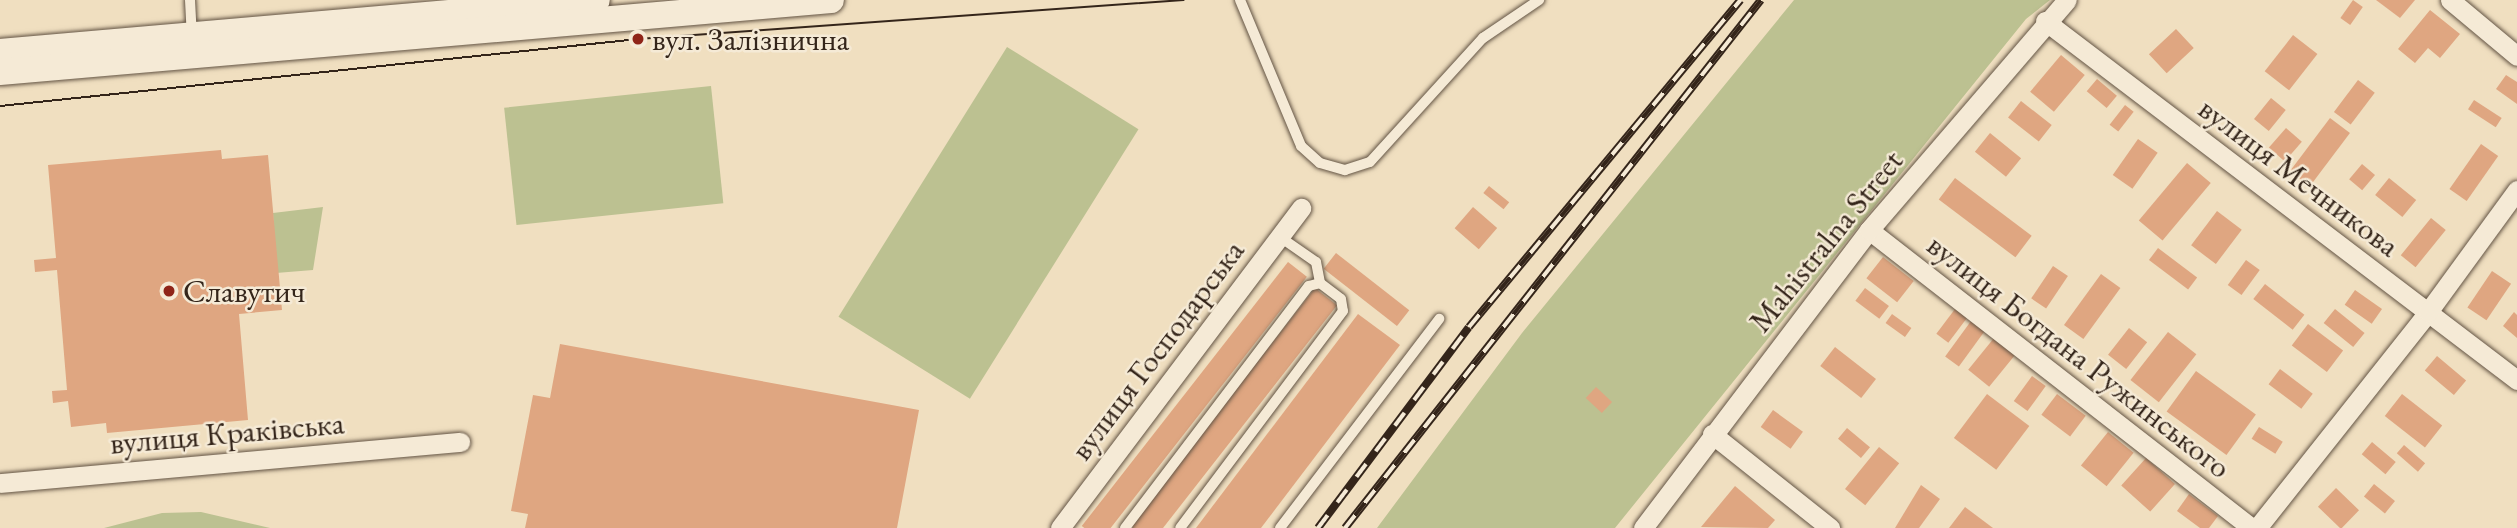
<!DOCTYPE html>
<html>
<head>
<meta charset="utf-8">
<style>
  body { margin:0 }
  #map { position:relative; width:2517px; height:528px; overflow:hidden; background:#f0dfc0; font-family:"EB Garamond",serif }
  div>[style] { position:absolute }
  .green>* { inset:0; background:#bcc191; transform-origin:0 0 }
  .building>* { inset:0; background:#dfa681; transform-origin:0 0 }
  .roads { filter:drop-shadow(0 0 2px #635444) drop-shadow(0 0 2px #635444) }
  .service>* { height:10px; margin:-5px; padding:0 5px; transform-origin:5px; border-radius:5px; background:#f5ead6 }
  .minor>* { height:19px; margin:-9.5px; padding:0 9.5px; transform-origin:9.5px; border-radius:9.5px; background:#f5ead6 }
  .secondary>* { height:26px; margin:-13px; padding:0 13px; transform-origin:13px; border-radius:13px; background:#f5ead6 }
  .tram>* { height:2px; margin:-1px; padding:0 1px; transform-origin:1px; border-radius:1px; background:#34251a }
  .rail>* { height:8px; margin-top:-4px; transform-origin:0; background:repeating-linear-gradient(90deg,#f5ead6 0 16px,#34251a 0 32px); box-sizing:border-box; border-block:2px solid #34251a }
  .dots>* { width:19px; height:19px; translate:-50% -50%; box-sizing:border-box; border:4px solid #f5ead6; border-radius:50% }
  span { translate:-50% -50%; white-space:nowrap; text-align:center; line-height:1.15; -webkit-text-stroke:5px #f5ead6; paint-order:stroke }
  .poi-label { font-size:32px; color:#34251a }
  .left { translate:0 -50%; text-align:left }
  .street-label { font-size:32px; color:#34251a }
</style>
</head>
<body>
<div id="map">
  <div class="green">
    <div style="clip-path:polygon(1794px 0,2050px 0,2026px 19px,1615px 528px,1377px 528px,1522px 333px)"></div>
    <div style="left:1007px;top:47px;width:155px;height:318px;rotate:32deg"></div>
    <div style="left:711px;top:86px;width:118px;height:208px;rotate:84deg"></div>
    <div style="clip-path:polygon(323px 207px,313px 270px,276px 273px,273px 213px)"></div>
    <div style="clip-path:polygon(201px 512px,270px 528px,104px 528px,162px 513px)"></div>
  </div>
  <div class="building">
    <div style="left:2353px;top:0;width:12px;height:22px;rotate:35deg"></div>
    <div style="clip-path:polygon(2376px 0,2415px 0,2400px 18px)"></div>
    <div style="clip-path:polygon(2430px 10px,2460px 34px,2440px 58px,2428px 48px,2415px 63px,2398px 49px)"></div>
    <div style="left:2176px;top:29px;width:26px;height:37px;rotate:47deg"></div>
    <div style="left:2293px;top:35px;width:31px;height:46px;rotate:38deg"></div>
    <div style="left:2061px;top:55px;width:31px;height:48px;rotate:40deg"></div>
    <div style="clip-path:polygon(2506px 75px,2517px 82px,2517px 104px,2496px 89px)"></div>
    <div style="left:2097px;top:79px;width:26px;height:16px;rotate:40deg"></div>
    <div style="left:2358px;top:80px;width:21px;height:40px;rotate:37deg"></div>
    <div style="left:2271px;top:98px;width:19px;height:27px;rotate:39deg"></div>
    <div style="left:2474px;top:100px;width:33px;height:11px;rotate:33deg"></div>
    <div style="left:2021px;top:101px;width:39px;height:21px;rotate:38deg"></div>
    <div style="left:2125px;top:105px;width:11px;height:25px;rotate:38deg"></div>
    <div style="left:2330px;top:118px;width:25px;height:67px;rotate:37deg"></div>
    <div style="left:2286px;top:128px;width:21px;height:26px;rotate:41deg"></div>
    <div style="left:1990px;top:133px;width:40px;height:24px;rotate:39deg"></div>
    <div style="left:2138px;top:139px;width:24px;height:44px;rotate:35deg"></div>
    <div style="left:2481px;top:144px;width:21px;height:55px;rotate:35deg"></div>
    <div style="clip-path:polygon(221px 150px,222px 159px,268px 155px,282px 310px,239px 314px,248px 420px,107px 433px,106px 423px,71px 427px,68px 401px,53px 403px,52px 391px,67px 390px,57px 270px,35px 272px,34px 260px,56px 258px,48px 165px)"></div>
    <div style="left:2187px;top:163px;width:31px;height:75px;rotate:40deg"></div>
    <div style="left:2362px;top:164px;width:17px;height:20px;rotate:40deg"></div>
    <div style="left:1955px;top:178px;width:96px;height:27px;rotate:37deg"></div>
    <div style="left:2389px;top:178px;width:35px;height:22px;rotate:39deg"></div>
    <div style="left:1489px;top:186px;width:26px;height:9px;rotate:39deg"></div>
    <div style="left:1473px;top:207px;width:32px;height:28px;rotate:41deg"></div>
    <div style="left:2217px;top:211px;width:31px;height:43px;rotate:37deg"></div>
    <div style="left:2431px;top:218px;width:19px;height:48px;rotate:39deg"></div>
    <div style="left:2158px;top:248px;width:49px;height:15px;rotate:37deg"></div>
    <div style="left:1336px;top:253px;width:93px;height:20px;rotate:38deg"></div>
    <div style="left:1883px;top:257px;width:39px;height:27px;rotate:38deg"></div>
    <div style="left:2246px;top:260px;width:17px;height:31px;rotate:36deg"></div>
    <div style="left:1288px;top:262px;width:24px;height:335px;rotate:38deg"></div>
    <div style="left:2053px;top:266px;width:18px;height:39px;rotate:34deg"></div>
    <div style="left:2492px;top:271px;width:23px;height:44px;rotate:34deg"></div>
    <div style="left:2101px;top:274px;width:24px;height:63px;rotate:36deg"></div>
    <div style="left:2265px;top:284px;width:50px;height:19px;rotate:38deg"></div>
    <div style="left:1315px;top:288px;width:28px;height:301px;rotate:38deg"></div>
    <div style="left:1865px;top:288px;width:30px;height:16px;rotate:37deg"></div>
    <div style="left:2355px;top:290px;width:33px;height:18px;rotate:35deg"></div>
    <div style="left:1955px;top:309px;width:15px;height:31px;rotate:37deg"></div>
    <div style="left:2335px;top:309px;width:38px;height:18px;rotate:39deg"></div>
    <div style="clip-path:polygon(2514px 312px,2517px 315px,2517px 338px,2503px 326px)"></div>
    <div style="clip-path:polygon(1358px 314px,1400px 345px,1261px 528px,1196px 528px)"></div>
    <div style="left:1892px;top:314px;width:24px;height:11px;rotate:36deg"></div>
    <div style="left:1971px;top:321px;width:17px;height:44px;rotate:36deg"></div>
    <div style="left:2308px;top:324px;width:44px;height:27px;rotate:37deg"></div>
    <div style="left:2129px;top:328px;width:23px;height:34px;rotate:38deg"></div>
    <div style="left:2168px;top:332px;width:36px;height:61px;rotate:38deg"></div>
    <div style="left:1994px;top:338px;width:27px;height:41px;rotate:39deg"></div>
    <div style="clip-path:polygon(560px 344px,919px 410px,897px 528px,525px 528px,528px 514px,511px 511px,533px 395px,550px 398px)"></div>
    <div style="left:1835px;top:347px;width:52px;height:24px;rotate:38deg"></div>
    <div style="left:2437px;top:356px;width:38px;height:19px;rotate:40deg"></div>
    <div style="left:2280px;top:369px;width:41px;height:19px;rotate:37deg"></div>
    <div style="left:2196px;top:371px;width:74px;height:50px;rotate:36deg"></div>
    <div style="left:2032px;top:376px;width:17px;height:31px;rotate:36deg"></div>
    <div style="left:1596px;top:387px;width:22px;height:15px;rotate:43deg"></div>
    <div style="left:1987px;top:394px;width:53px;height:55px;rotate:37deg"></div>
    <div style="left:2057px;top:394px;width:36px;height:26px;rotate:37deg"></div>
    <div style="left:2402px;top:394px;width:51px;height:28px;rotate:38deg"></div>
    <div style="left:1773px;top:410px;width:37px;height:21px;rotate:36deg"></div>
    <div style="left:2259px;top:427px;width:28px;height:14px;rotate:32deg"></div>
    <div style="left:1847px;top:428px;width:30px;height:14px;rotate:40deg"></div>
    <div style="left:2108px;top:432px;width:33px;height:43px;rotate:39deg"></div>
    <div style="left:2372px;top:442px;width:31px;height:16px;rotate:40deg"></div>
    <div style="left:2404px;top:445px;width:28px;height:11px;rotate:41deg"></div>
    <div style="left:1879px;top:447px;width:26px;height:54px;rotate:39deg"></div>
    <div style="left:2146px;top:458px;width:39px;height:37px;rotate:42deg"></div>
    <div style="left:2374px;top:484px;width:27px;height:16px;rotate:39deg"></div>
    <div style="clip-path:polygon(1921px 485px,1940px 499px,1919px 528px,1895px 528px)"></div>
    <div style="clip-path:polygon(1735px 486px,1775px 520px,1768px 528px,1701px 527px)"></div>
    <div style="left:2336px;top:488px;width:32px;height:26px;rotate:44deg"></div>
    <div style="clip-path:polygon(2189px 494px,2218px 516px,2209px 528px,2200px 528px,2177px 511px)"></div>
    <div style="clip-path:polygon(1965px 507px,1993px 528px,1949px 528px)"></div>
  </div>
  <div class="roads">
    <div class="service">
      <div style="left:190px;top:0;width:34px;rotate:87deg"></div>
      <div style="left:1240px;top:0;width:158px;rotate:67.3deg"></div>
      <div style="left:1301px;top:146px;width:25px;rotate:42deg"></div>
      <div style="left:1320px;top:163px;width:26px;rotate:16deg"></div>
      <div style="left:1345px;top:170px;width:26px;rotate:-18deg"></div>
      <div style="left:1370px;top:162px;width:168px;rotate:-47.7deg"></div>
      <div style="left:1483px;top:38px;width:68px;rotate:-34.2deg"></div>
      <div style="left:1280px;top:237px;width:44px;rotate:34.8deg"></div>
      <div style="left:1316px;top:262px;width:21px;rotate:79deg"></div>
      <div style="left:1125px;top:528px;width:304px;rotate:-52.8deg"></div>
      <div style="left:1309px;top:286px;width:11px;rotate:-15deg"></div>
      <div style="left:1320px;top:283px;width:26px;rotate:37deg"></div>
      <div style="left:1341px;top:299px;width:12px;rotate:81deg"></div>
      <div style="left:1343px;top:311px;width:271px;rotate:126.9deg"></div>
      <div style="left:1280px;top:528px;width:263px;rotate:-52.7deg"></div>
    </div>
    <div class="minor">
      <div style="left:2450px;top:0;width:87px;rotate:39.9deg"></div>
      <div style="left:2045px;top:21px;width:593px;rotate:37.26deg"></div>
      <div style="left:1869px;top:230px;width:485px;rotate:37.9deg"></div>
      <div style="left:1712px;top:434px;width:151px;rotate:38.5deg"></div>
      <div style="left:0;top:483px;width:462px;rotate:-5.1deg"></div>
      <div style="left:1060px;top:528px;width:401px;rotate:-53deg"></div>
      <div style="left:1643px;top:528px;width:374px;rotate:-52.8deg"></div>
      <div style="left:1869px;top:230px;width:303px;rotate:-49.3deg"></div>
      <div style="left:2257px;top:528px;width:275px;rotate:-51.6deg"></div>
      <div style="left:2428px;top:312px;width:151px;rotate:-53.9deg"></div>
    </div>
    <div class="secondary">
      <div style="left:0;top:52px;width:599px;rotate:-4.98deg"></div>
      <div style="left:0;top:72px;width:834px;rotate:-4.95deg"></div>
    </div>
  </div>
  <div class="tram">
    <div style="left:0;top:106px;width:642px;rotate:-5.99deg"></div>
    <div style="left:638px;top:39px;width:547px;rotate:-4.09deg"></div>
  </div>
  <div class="rail">
    <div style="left:1318px;top:528px;width:251px;rotate:-53.1deg"></div>
    <div style="left:1469px;top:327px;width:425px;rotate:-50.3deg"></div>
    <div style="left:1345px;top:528px;width:672px;rotate:-51.77deg"></div>
  </div>
  <div class="dots">
    <div style="left:638px;top:39px;background:#8f2418"></div>
    <div style="left:169px;top:291px;background:#8f2418"></div>
  </div>
  <div class="poi-label">
    <span class="left" style="left:652px;top:39px">вул. Залізнична</span>
    <span class="left" style="left:183px;top:291px">Славутич</span>
  </div>
  <div class="street-label">
    <span style="left:2299px;top:177px;rotate:37deg">вулиця Мечникова</span>
    <span style="left:1826px;top:241px;rotate:-51deg">Mahistralna Street</span>
    <span style="left:1157px;top:350px;rotate:-53deg">вулиця Господарська</span>
    <span style="left:2079px;top:356px;rotate:38deg">вулиця Богдана Ружинського</span>
    <span style="left:227px;top:433px;rotate:-5deg">вулиця Краківська</span>
  </div>
</div>
</body>
</html>
